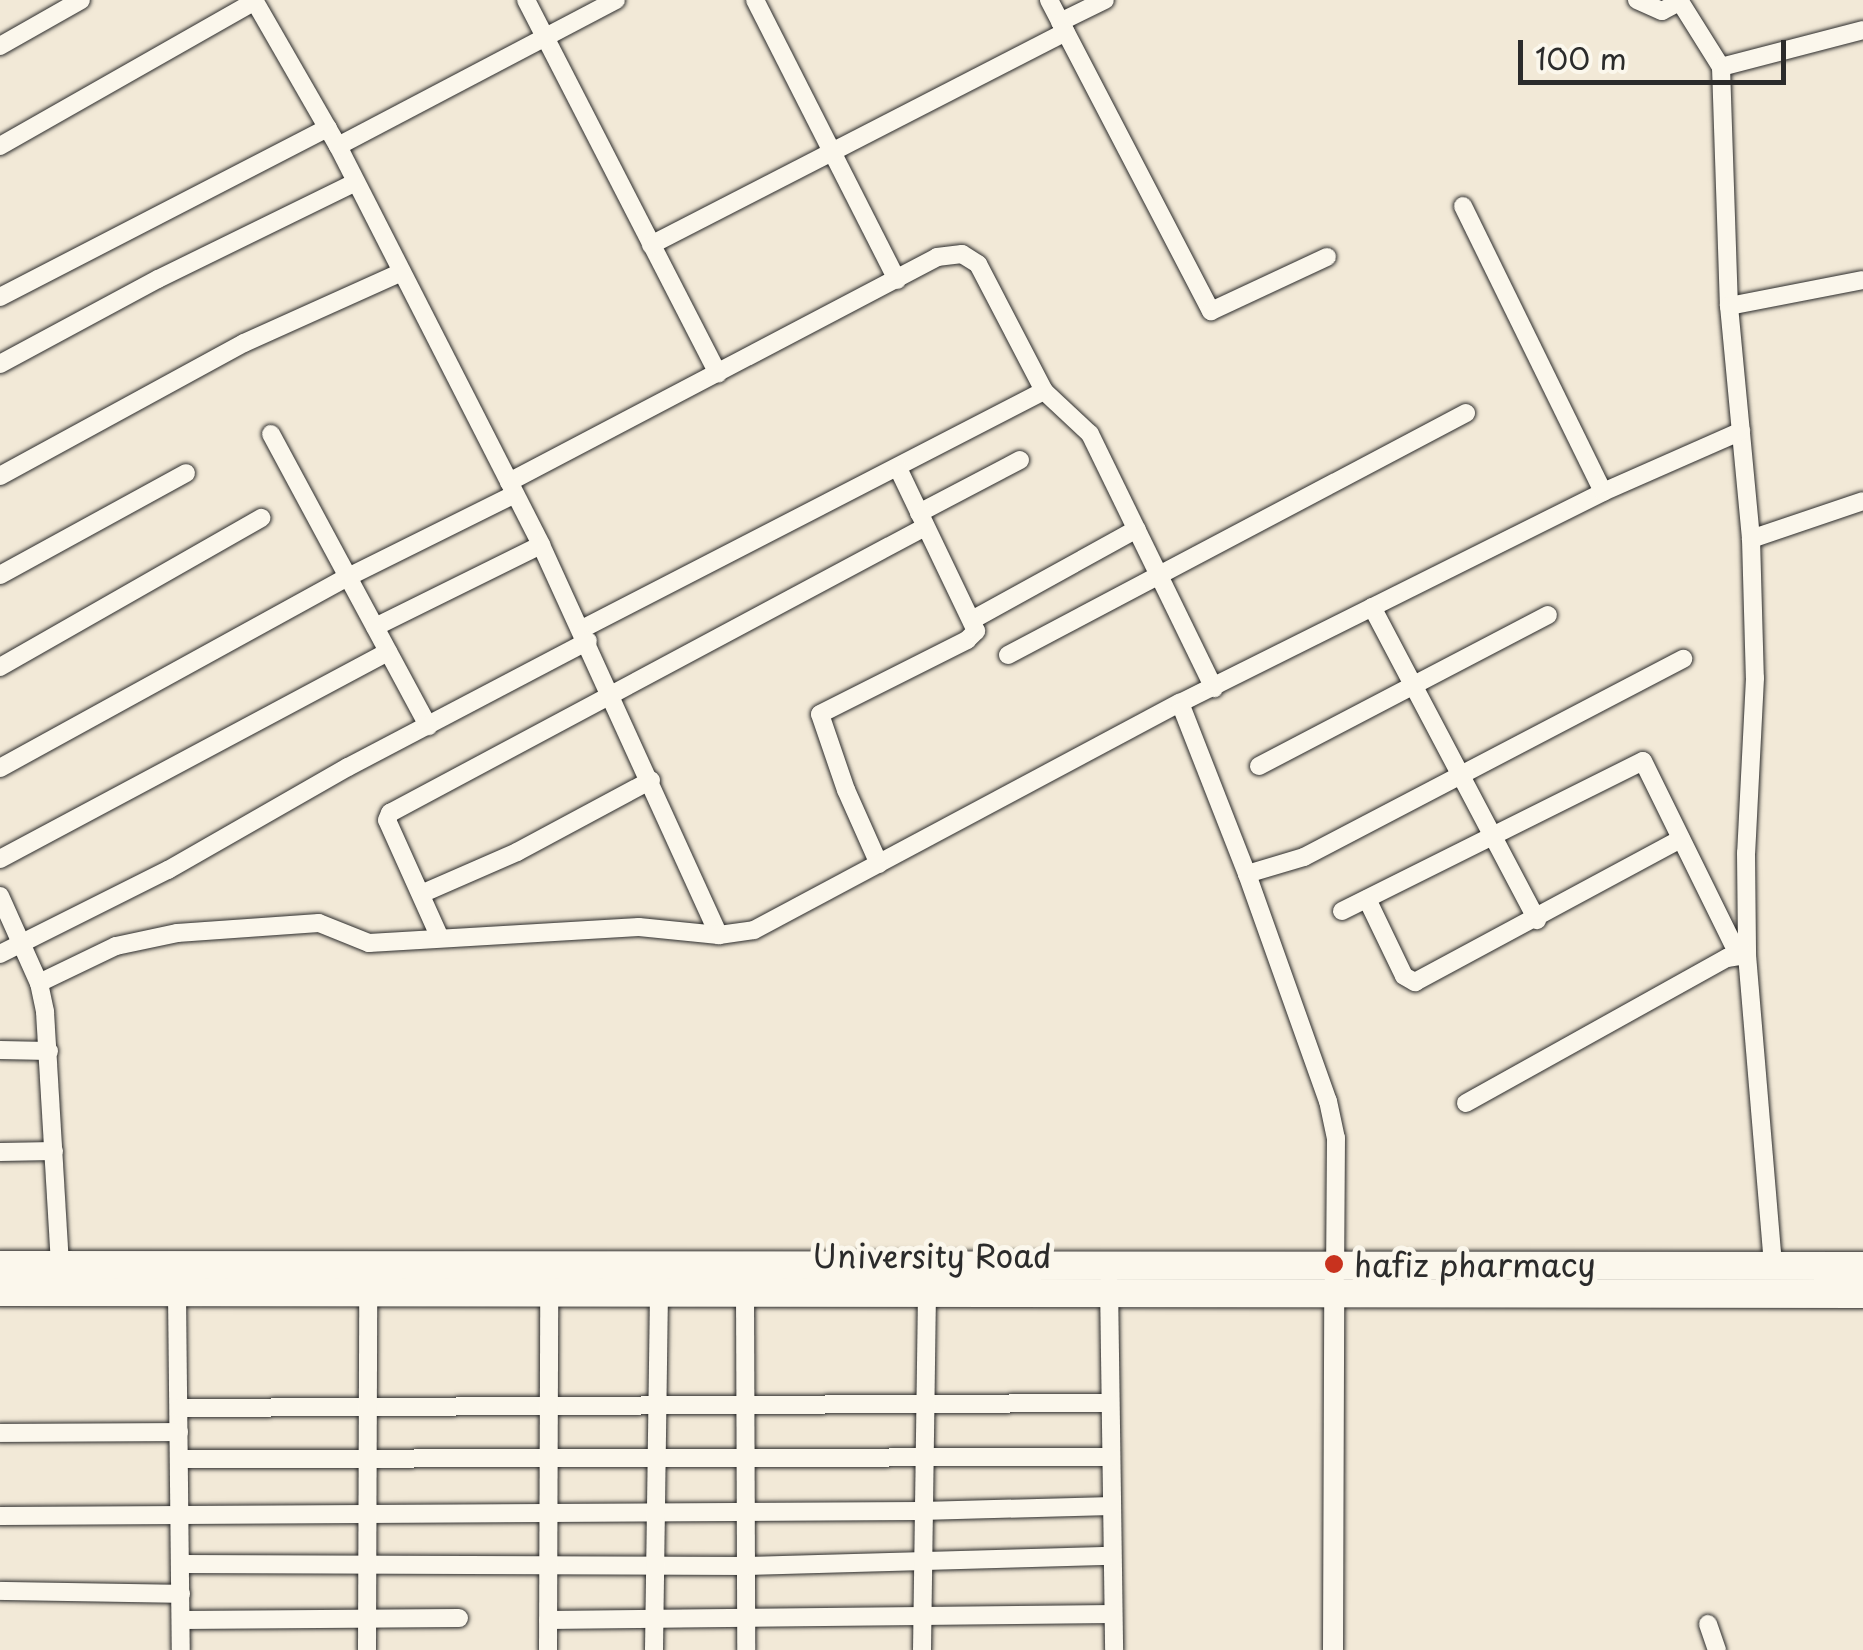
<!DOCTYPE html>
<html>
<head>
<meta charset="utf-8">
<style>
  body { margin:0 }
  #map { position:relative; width:1863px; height:1650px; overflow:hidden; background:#f2e9d7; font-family:"Playpen Sans",sans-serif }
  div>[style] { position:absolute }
  .roads { filter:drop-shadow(0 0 2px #2b2b2b) drop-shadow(0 0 2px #2b2b2b) }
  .minor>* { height:18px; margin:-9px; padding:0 9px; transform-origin:9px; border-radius:9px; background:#fbf7ec }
  .tertiary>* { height:20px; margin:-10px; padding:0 10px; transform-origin:10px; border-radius:10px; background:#fbf7ec }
  .trunk>* { height:28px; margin:-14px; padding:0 14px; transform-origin:14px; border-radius:14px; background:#fbf7ec }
  .dots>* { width:28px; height:28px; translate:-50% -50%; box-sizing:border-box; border:5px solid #fbf7ec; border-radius:50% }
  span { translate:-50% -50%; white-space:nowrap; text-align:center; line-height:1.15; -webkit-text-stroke:10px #fbf7ec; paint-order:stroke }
  .street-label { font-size:32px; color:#2b2b2b }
  .poi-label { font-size:32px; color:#2b2b2b }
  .left { translate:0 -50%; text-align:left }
  .scale { position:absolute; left:1518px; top:40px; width:268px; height:45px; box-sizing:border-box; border:5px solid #2b2b2b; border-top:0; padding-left:12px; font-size:30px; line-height:35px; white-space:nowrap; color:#2b2b2b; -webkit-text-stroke:8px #fbf7ec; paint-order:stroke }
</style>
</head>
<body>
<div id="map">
  <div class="roads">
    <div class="minor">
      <div style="left:254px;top:0;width:168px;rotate:60.1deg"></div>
      <div style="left:338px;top:146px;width:448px;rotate:63deg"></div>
      <div style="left:541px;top:545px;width:429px;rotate:65.5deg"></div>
      <div style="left:526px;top:0;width:420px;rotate:62.8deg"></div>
      <div style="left:755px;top:0;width:314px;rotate:63.1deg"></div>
      <div style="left:1049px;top:0;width:351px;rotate:62.5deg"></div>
      <div style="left:1211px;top:311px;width:128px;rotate:-25deg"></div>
      <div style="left:1637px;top:0;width:27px;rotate:24deg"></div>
      <div style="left:1662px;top:11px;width:19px;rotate:-28deg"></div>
      <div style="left:1679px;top:0;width:79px;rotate:57.9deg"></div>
      <div style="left:1721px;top:67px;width:239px;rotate:88.1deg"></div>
      <div style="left:1729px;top:306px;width:234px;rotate:84.6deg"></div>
      <div style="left:1751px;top:539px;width:139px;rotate:88.4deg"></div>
      <div style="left:1755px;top:678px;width:175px;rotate:92.9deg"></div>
      <div style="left:1746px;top:853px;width:102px;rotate:89.4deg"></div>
      <div style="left:1747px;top:955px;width:313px;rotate:85.2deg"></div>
      <div style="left:1060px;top:22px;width:50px;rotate:-26.1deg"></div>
      <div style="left:0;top:46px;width:93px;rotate:-29.6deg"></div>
      <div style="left:1721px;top:67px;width:147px;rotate:-14.6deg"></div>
      <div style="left:0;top:146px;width:293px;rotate:-29.6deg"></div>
      <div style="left:338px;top:146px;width:314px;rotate:-27.7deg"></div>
      <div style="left:1463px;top:206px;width:318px;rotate:63.9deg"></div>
      <div style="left:651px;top:245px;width:466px;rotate:-27.2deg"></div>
      <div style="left:0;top:297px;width:369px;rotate:-27.3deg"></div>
      <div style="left:1729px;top:306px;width:136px;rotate:-11deg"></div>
      <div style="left:0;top:364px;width:179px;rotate:-28.3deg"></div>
      <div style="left:158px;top:279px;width:220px;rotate:-26.1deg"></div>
      <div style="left:271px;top:434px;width:332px;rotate:61.7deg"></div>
      <div style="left:0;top:476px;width:278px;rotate:-28.6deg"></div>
      <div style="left:244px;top:343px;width:173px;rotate:-24.2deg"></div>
      <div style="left:509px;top:482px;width:484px;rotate:-27.7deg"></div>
      <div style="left:937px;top:257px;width:25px;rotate:-7deg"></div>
      <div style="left:962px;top:254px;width:19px;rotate:32deg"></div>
      <div style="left:978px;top:264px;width:143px;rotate:62.5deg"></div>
      <div style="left:1044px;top:391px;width:63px;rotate:43.1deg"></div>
      <div style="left:1090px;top:434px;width:283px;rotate:64deg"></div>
      <div style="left:919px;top:513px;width:114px;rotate:-27.7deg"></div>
      <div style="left:1751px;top:539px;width:118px;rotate:-18.7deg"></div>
      <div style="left:0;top:575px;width:212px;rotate:-28.7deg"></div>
      <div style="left:1372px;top:607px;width:354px;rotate:62.2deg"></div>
      <div style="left:972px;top:620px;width:188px;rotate:-28.9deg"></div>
      <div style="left:375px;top:627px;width:185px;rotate:-26.3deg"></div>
      <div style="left:582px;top:629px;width:520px;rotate:-27.26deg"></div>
      <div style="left:1008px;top:655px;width:518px;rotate:-27.85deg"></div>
      <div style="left:0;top:667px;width:301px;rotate:-29.7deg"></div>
      <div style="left:1180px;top:703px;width:184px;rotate:68.6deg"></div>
      <div style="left:1247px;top:874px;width:241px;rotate:70.4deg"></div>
      <div style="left:1328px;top:1101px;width:38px;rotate:78deg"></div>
      <div style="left:1336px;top:1138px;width:130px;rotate:90.4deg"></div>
      <div style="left:1259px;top:766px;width:326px;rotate:-27.6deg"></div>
      <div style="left:0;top:768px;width:397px;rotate:-28.8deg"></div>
      <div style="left:348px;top:577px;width:186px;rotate:-26.4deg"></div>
      <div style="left:0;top:859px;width:440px;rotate:-28.1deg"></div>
      <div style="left:879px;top:864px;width:81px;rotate:-114deg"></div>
      <div style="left:846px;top:790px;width:80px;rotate:-108.9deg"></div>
      <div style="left:820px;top:714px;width:165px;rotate:-26.7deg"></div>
      <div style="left:967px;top:640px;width:13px;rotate:-45deg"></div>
      <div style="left:976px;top:631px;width:181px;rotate:-115.6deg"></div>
      <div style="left:1247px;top:874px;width:59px;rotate:-16.6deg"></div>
      <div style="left:1304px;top:857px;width:428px;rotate:-27.6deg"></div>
      <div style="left:421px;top:894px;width:105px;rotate:-23.6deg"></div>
      <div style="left:517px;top:852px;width:152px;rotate:-28.2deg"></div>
      <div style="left:0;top:896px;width:95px;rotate:65.9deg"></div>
      <div style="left:39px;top:983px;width:30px;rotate:78deg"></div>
      <div style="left:45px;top:1012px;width:252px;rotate:86.6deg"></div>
      <div style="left:1367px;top:899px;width:85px;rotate:64.3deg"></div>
      <div style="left:1404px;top:976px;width:13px;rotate:29deg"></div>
      <div style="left:1415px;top:982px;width:302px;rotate:-28.3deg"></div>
      <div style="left:1342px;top:911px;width:336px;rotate:-26.5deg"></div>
      <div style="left:1643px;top:761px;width:215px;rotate:63.8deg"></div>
      <div style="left:440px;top:938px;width:129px;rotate:-114.2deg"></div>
      <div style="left:387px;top:820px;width:8px;rotate:-67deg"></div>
      <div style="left:390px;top:813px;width:607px;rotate:-28.13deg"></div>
      <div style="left:0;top:954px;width:188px;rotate:-26.6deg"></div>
      <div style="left:168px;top:870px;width:207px;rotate:-29.8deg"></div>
      <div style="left:348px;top:767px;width:271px;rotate:-27.7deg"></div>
      <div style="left:39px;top:983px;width:85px;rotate:-25.7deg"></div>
      <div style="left:116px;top:946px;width:62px;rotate:-12deg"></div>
      <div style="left:177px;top:933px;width:142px;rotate:-4deg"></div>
      <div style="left:319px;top:923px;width:54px;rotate:21.8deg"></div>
      <div style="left:369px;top:943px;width:270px;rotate:-3.4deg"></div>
      <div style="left:639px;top:927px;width:80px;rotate:5.7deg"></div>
      <div style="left:719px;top:935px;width:35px;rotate:-8deg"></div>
      <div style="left:754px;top:930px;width:483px;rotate:-28.1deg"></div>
      <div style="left:1180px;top:703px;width:473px;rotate:-26.5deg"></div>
      <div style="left:1603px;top:492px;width:151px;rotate:-23.8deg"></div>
      <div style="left:0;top:1050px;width:49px;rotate:1.2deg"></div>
      <div style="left:1466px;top:1103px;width:299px;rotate:-29.1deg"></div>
      <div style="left:1727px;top:958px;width:20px;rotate:-9deg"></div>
      <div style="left:0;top:1152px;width:54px;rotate:-1.1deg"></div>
      <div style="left:1109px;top:1283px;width:367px;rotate:89.2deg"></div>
      <div style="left:745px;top:1289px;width:361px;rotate:89.8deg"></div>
      <div style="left:177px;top:1293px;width:357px;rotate:89.4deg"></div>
      <div style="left:179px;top:1408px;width:931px;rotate:-0.31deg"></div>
      <div style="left:0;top:1433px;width:179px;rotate:-0.3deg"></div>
      <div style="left:179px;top:1459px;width:932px;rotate:-0.12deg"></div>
      <div style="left:0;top:1516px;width:921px;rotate:-0.31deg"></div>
      <div style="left:921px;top:1511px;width:191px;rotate:-1.5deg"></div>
      <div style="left:180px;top:1564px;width:567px;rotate:0.2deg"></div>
      <div style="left:747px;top:1566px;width:365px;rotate:-1.6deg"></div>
      <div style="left:0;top:1591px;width:181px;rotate:0.9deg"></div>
      <div style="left:181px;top:1620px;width:278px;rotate:-0.4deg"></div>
      <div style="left:548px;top:1620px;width:565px;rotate:-0.61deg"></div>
      <div style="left:1708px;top:1624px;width:28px;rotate:71deg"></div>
      <div style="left:367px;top:1650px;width:359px;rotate:-89.8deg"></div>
      <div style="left:548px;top:1650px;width:360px;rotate:-89.8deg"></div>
      <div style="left:654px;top:1650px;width:364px;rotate:-89.2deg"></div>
      <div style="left:922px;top:1650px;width:368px;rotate:-89.2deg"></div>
    </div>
    <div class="tertiary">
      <div style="left:1333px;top:1650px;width:368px;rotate:-89.8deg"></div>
    </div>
    <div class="trunk">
      <div style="left:0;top:1265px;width:1863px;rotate:0.03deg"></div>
      <div style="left:0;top:1292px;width:1863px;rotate:0.06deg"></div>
    </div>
  </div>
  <div class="dots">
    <div style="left:1334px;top:1264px;background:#c8321e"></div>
  </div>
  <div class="street-label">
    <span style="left:932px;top:1255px">University Road</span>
  </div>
  <div class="poi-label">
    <span class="left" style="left:1354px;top:1264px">hafiz pharmacy</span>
  </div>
  <div class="scale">100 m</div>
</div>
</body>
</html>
